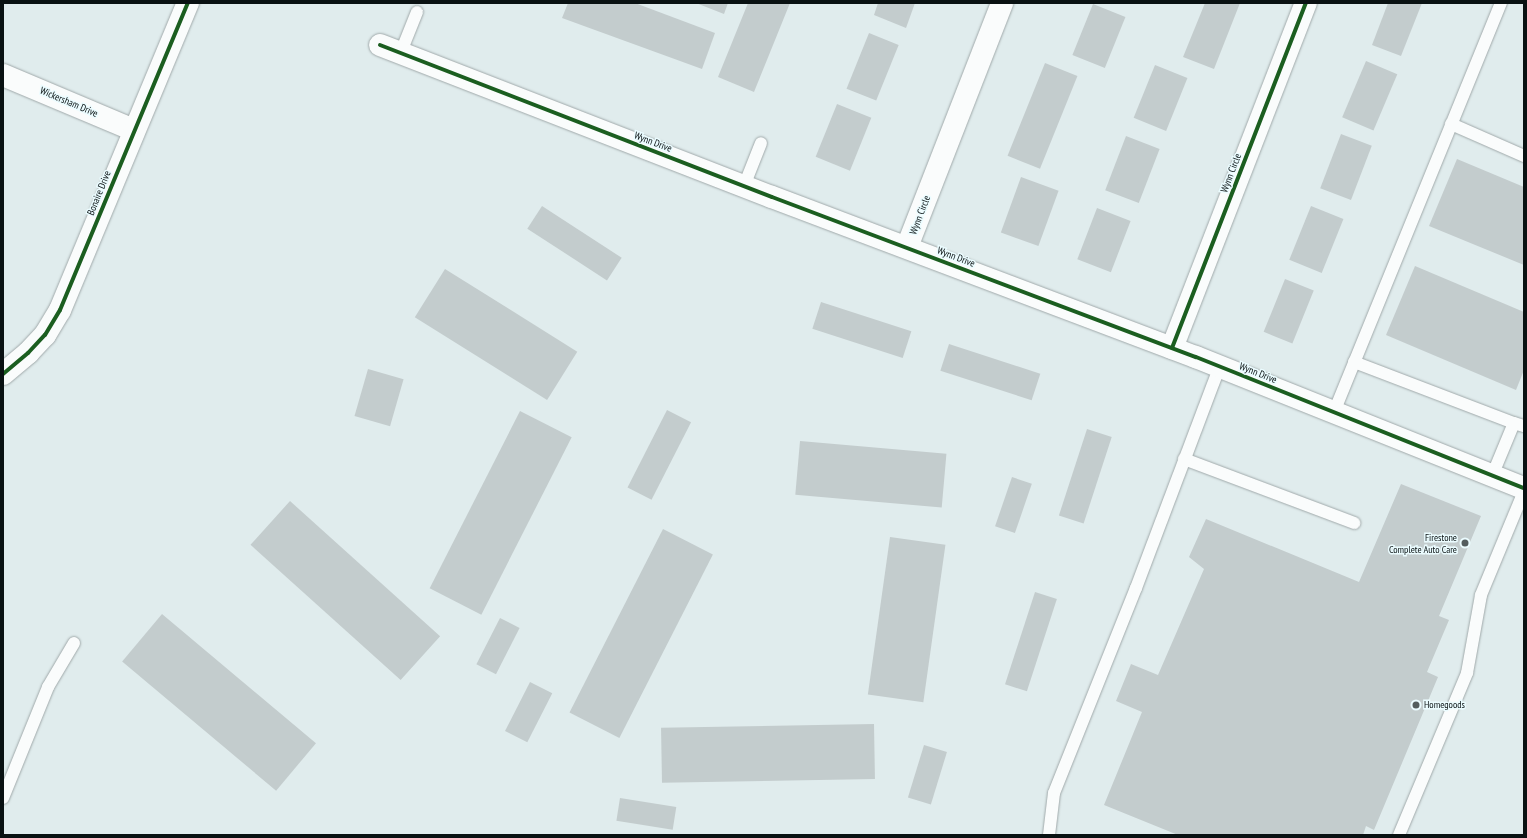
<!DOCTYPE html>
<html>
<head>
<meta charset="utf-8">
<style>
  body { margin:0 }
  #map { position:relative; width:1527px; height:838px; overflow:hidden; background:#e0eced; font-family:"PT Sans Narrow",sans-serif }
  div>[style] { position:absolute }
  .building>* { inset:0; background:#c3cccd; transform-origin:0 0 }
  .roads { filter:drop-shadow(0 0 1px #a0a9aa) drop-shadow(0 0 1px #a0a9aa) }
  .service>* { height:12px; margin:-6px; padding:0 6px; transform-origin:6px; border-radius:6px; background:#fafcfc }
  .minor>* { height:22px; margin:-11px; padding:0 11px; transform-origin:11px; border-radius:11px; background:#fafcfc }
  .cycleway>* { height:4px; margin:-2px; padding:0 2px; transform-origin:2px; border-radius:2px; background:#1b5e20 }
  .dots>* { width:11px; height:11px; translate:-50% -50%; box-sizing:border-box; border:2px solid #ebfcff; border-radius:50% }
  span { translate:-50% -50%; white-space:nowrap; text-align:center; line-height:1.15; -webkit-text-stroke:3px #ebfcff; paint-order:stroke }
  .street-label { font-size:10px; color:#091112 }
  .poi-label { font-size:10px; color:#091112 }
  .right { translate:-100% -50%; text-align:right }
  .left { translate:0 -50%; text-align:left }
  .frame { position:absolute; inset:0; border:4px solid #091112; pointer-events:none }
</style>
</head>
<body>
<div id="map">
  <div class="building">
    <div style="clip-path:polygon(568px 3px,635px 3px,715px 33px,702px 69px,562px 18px)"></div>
    <div style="clip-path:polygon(696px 3px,728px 3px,724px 14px)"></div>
    <div style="clip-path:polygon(748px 3px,790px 3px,754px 92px,718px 77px)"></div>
    <div style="clip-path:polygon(878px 3px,915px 3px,906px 28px,874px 15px)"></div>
    <div style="clip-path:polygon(1205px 3px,1240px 3px,1214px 69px,1183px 57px)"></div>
    <div style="clip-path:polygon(1388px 3px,1422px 3px,1401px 56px,1372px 45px)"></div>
    <div style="left:1093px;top:4px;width:35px;height:55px;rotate:22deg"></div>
    <div style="left:869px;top:33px;width:32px;height:60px;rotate:22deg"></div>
    <div style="left:1366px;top:61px;width:34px;height:61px;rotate:23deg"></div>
    <div style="left:1045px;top:63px;width:35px;height:100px;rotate:22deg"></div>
    <div style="left:1155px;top:65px;width:35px;height:57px;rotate:22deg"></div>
    <div style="left:837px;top:104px;width:37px;height:57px;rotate:22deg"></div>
    <div style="left:1341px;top:134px;width:33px;height:58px;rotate:21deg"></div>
    <div style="left:1126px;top:136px;width:36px;height:58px;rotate:21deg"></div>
    <div style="clip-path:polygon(1457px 159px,1524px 187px,1524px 265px,1429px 226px)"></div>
    <div style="left:1021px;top:177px;width:40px;height:59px;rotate:20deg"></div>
    <div style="left:542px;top:206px;width:95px;height:27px;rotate:33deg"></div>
    <div style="left:1311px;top:206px;width:35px;height:58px;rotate:22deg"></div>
    <div style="left:1097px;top:208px;width:36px;height:55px;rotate:21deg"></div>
    <div style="clip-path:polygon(1415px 266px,1524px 312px,1524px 370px,1516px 390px,1386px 335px)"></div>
    <div style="left:445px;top:269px;width:156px;height:57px;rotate:32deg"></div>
    <div style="left:1285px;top:279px;width:31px;height:57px;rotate:22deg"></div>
    <div style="left:821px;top:302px;width:95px;height:28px;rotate:18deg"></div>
    <div style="left:949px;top:344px;width:96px;height:28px;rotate:18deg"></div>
    <div style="left:368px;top:369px;width:37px;height:49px;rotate:16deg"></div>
    <div style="left:667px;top:410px;width:27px;height:87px;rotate:27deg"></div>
    <div style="left:520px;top:411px;width:58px;height:199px;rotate:27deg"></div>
    <div style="left:1087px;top:429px;width:26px;height:91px;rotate:18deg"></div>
    <div style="left:800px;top:441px;width:147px;height:54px;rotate:5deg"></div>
    <div style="left:1012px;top:477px;width:21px;height:52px;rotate:19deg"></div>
    <div style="clip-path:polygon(1401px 484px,1481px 516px,1439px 616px,1449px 620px,1427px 672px,1438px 677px,1374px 830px,1366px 826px,1363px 835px,1178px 835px,1104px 805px,1142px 712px,1116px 701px,1131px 664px,1158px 675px,1204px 569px,1189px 557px,1206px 519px,1359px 582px)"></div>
    <div style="left:290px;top:501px;width:202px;height:59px;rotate:42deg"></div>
    <div style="left:663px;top:529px;width:56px;height:206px;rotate:27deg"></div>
    <div style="left:890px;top:537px;width:56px;height:159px;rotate:8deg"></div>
    <div style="left:1035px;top:592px;width:23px;height:97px;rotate:18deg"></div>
    <div style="left:162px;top:614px;width:201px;height:62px;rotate:40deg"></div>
    <div style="left:500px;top:618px;width:22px;height:52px;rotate:27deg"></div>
    <div style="left:530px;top:682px;width:25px;height:55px;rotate:27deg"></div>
    <div style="left:874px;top:724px;width:55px;height:213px;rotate:89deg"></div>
    <div style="left:924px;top:745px;width:24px;height:55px;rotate:17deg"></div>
    <div style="left:620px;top:798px;width:57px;height:23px;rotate:9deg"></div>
  </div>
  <div class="roads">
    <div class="service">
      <div style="left:401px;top:52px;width:43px;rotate:-68.2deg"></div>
      <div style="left:1451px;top:124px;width:80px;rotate:23.7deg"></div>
      <div style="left:744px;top:186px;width:46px;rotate:-68.4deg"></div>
      <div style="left:1354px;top:362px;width:171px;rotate:20.9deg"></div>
      <div style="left:1334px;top:412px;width:442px;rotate:-67.8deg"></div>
      <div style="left:1184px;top:459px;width:182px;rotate:20.6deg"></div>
      <div style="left:1492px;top:476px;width:57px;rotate:-67.5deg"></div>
      <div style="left:1514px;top:423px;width:10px;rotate:17deg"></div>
      <div style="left:3px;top:798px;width:120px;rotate:-67.9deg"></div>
      <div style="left:48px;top:687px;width:51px;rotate:-59.4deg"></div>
      <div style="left:1049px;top:835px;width:42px;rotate:-83.2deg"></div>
      <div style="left:1054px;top:793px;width:221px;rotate:-68.2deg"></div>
      <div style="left:1136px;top:588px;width:237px;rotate:-69.3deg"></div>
      <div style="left:1399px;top:835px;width:176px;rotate:-67.2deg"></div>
      <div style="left:1467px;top:673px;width:79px;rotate:-79.8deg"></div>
      <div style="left:1481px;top:595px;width:113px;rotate:-67.5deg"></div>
    </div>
    <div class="minor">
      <div style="left:380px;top:45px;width:420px;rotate:21.2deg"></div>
      <div style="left:772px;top:197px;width:453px;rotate:20.7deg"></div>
      <div style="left:1196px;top:357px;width:353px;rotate:21.8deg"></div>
      <div style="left:3px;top:75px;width:142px;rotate:22.8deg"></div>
      <div style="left:907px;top:247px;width:262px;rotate:-68.7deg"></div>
      <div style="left:1172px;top:348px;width:370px;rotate:-68.8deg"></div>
      <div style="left:3px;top:374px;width:33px;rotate:-40deg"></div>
      <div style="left:28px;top:353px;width:25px;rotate:-47deg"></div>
      <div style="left:45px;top:335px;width:29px;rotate:-59deg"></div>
      <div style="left:60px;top:310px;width:333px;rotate:-67.4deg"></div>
    </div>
  </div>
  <div class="cycleway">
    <div style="left:380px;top:45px;width:420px;rotate:21.2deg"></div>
    <div style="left:772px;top:197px;width:453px;rotate:20.7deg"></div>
    <div style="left:1196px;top:357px;width:353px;rotate:21.8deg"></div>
    <div style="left:1172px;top:348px;width:370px;rotate:-68.8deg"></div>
    <div style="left:3px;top:374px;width:33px;rotate:-40deg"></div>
    <div style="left:28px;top:353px;width:25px;rotate:-47deg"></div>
    <div style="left:45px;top:335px;width:29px;rotate:-59deg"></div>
    <div style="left:60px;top:310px;width:333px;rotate:-67.4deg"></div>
  </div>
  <div class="dots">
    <div style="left:1465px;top:543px;background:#545e5f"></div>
    <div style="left:1416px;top:705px;background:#545e5f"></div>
  </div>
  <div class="street-label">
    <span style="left:69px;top:102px;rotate:23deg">Wickersham Drive</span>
    <span style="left:653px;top:142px;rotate:21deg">Wynn Drive</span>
    <span style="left:1231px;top:173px;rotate:-69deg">Wynn Circle</span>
    <span style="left:99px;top:193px;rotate:-68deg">Bonaire Drive</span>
    <span style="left:920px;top:215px;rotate:-69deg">Wynn Circle</span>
    <span style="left:956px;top:257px;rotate:21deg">Wynn Drive</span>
    <span style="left:1258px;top:373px;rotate:22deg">Wynn Drive</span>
  </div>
  <div class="poi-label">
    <span class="right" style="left:1457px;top:543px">Firestone<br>Complete Auto Care</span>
    <span class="left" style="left:1424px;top:705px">Homegoods</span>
  </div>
  <div class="frame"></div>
</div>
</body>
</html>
